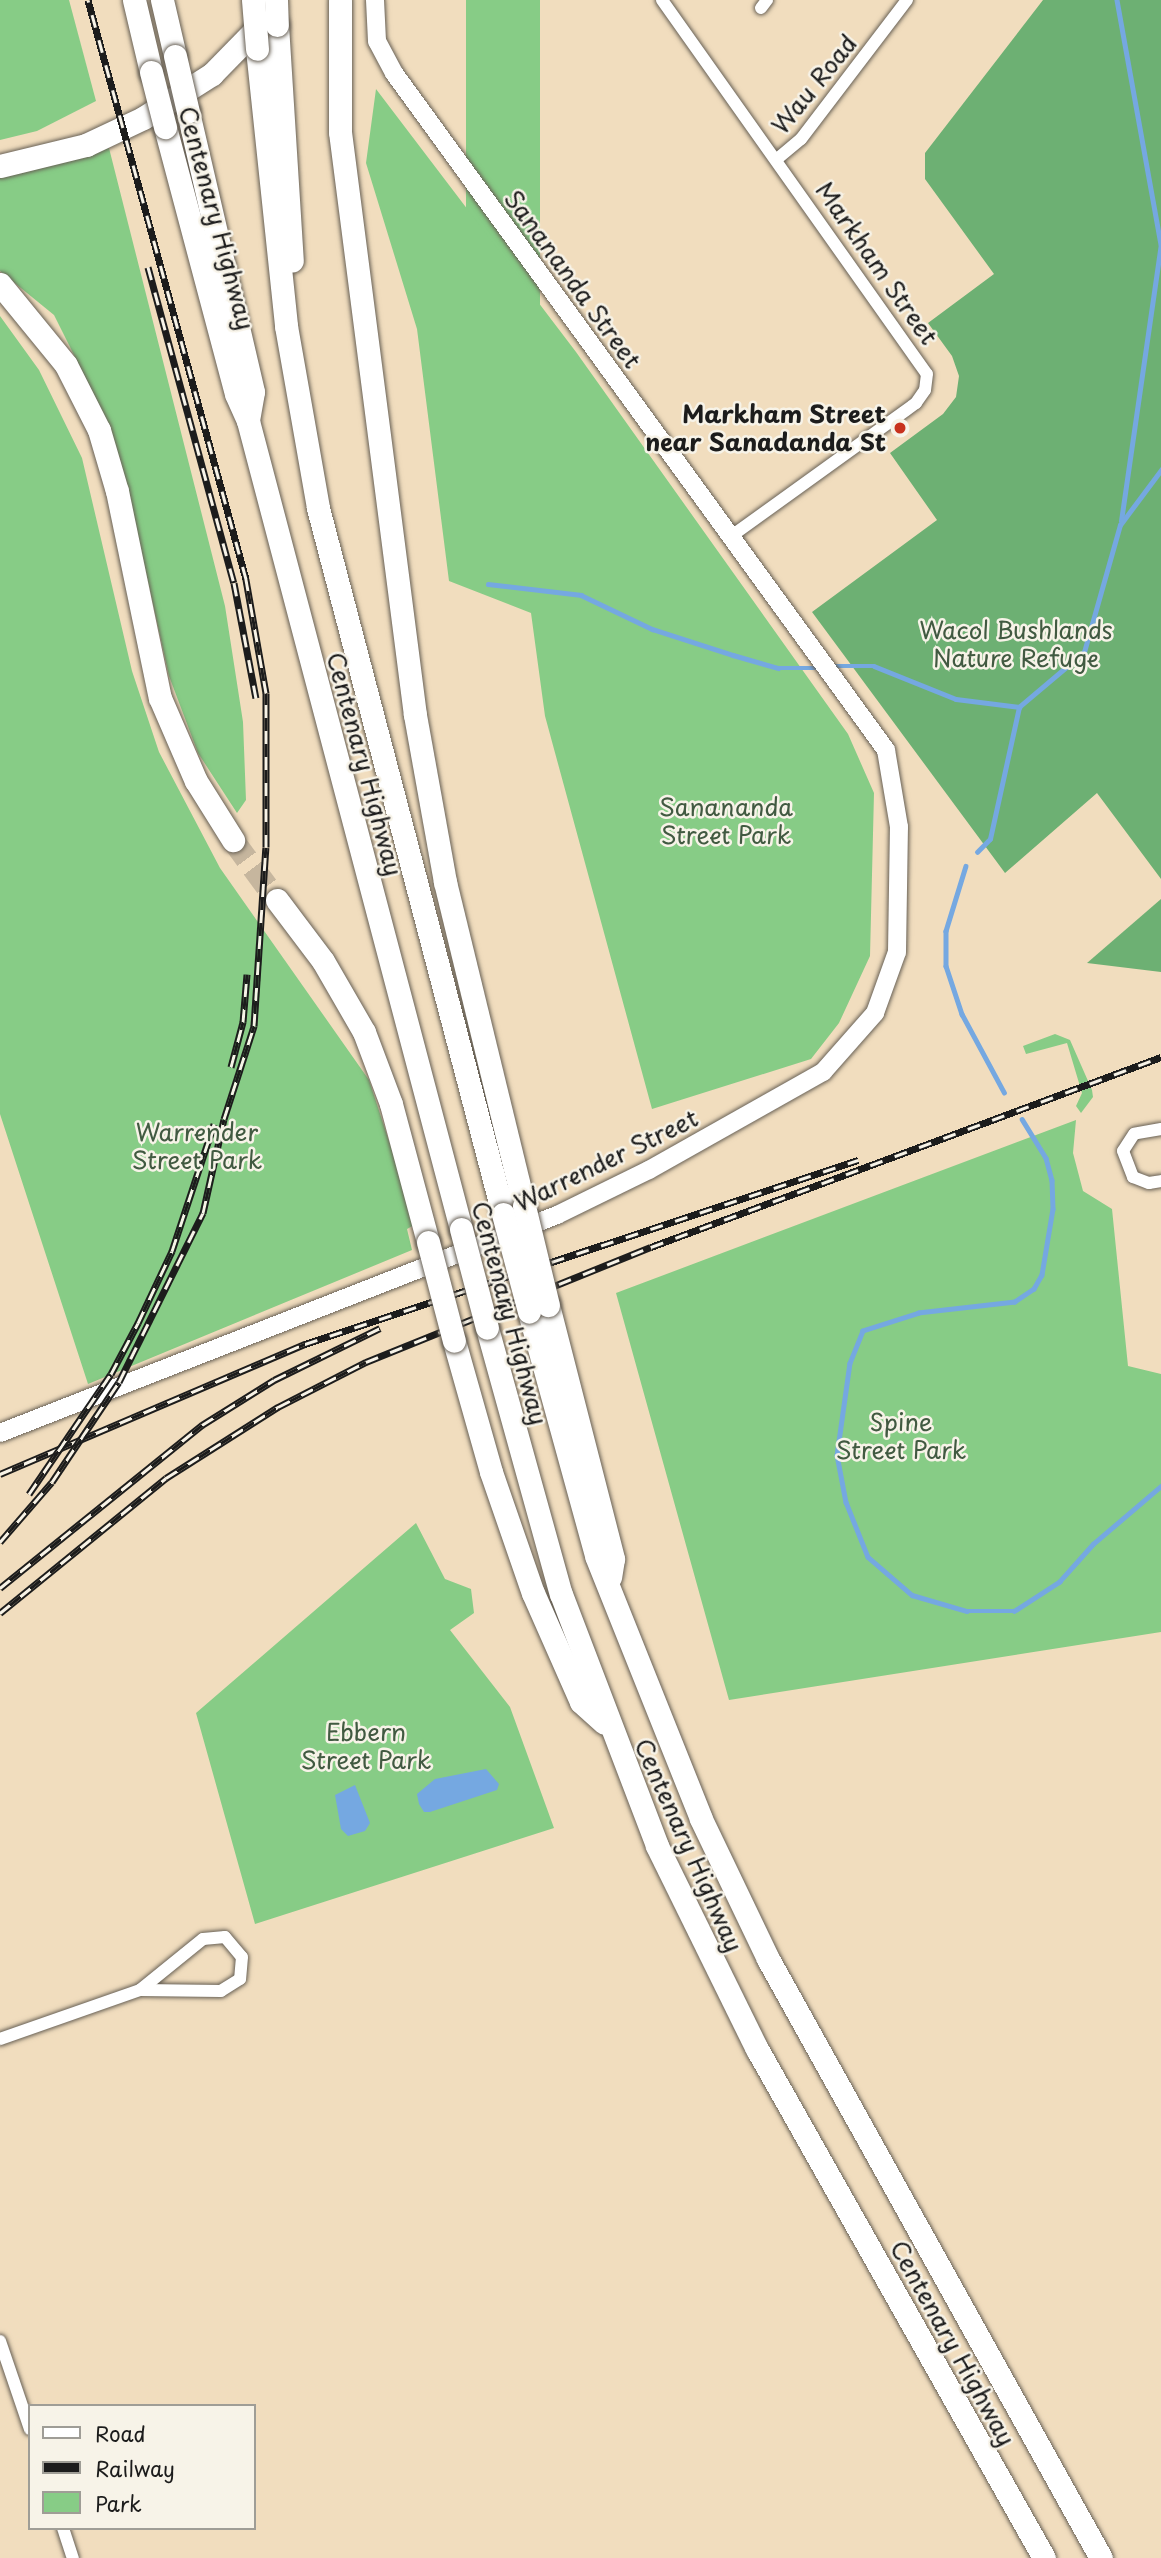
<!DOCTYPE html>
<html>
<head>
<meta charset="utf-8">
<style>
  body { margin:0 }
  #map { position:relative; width:1161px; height:2558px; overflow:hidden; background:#f1ddbe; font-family:"Playpen Sans",sans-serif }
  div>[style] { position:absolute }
  .green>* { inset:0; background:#87cc86; transform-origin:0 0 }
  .forest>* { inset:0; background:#6db073 }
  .water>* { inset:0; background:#75a8e1 }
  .stream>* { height:4.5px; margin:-2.25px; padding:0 2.25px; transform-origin:2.25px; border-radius:2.25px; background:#75a8e1 }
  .highway-tunnel>* { height:23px; margin-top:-11.5px; transform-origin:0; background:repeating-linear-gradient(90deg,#c6b69e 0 23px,transparent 0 34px) }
  .roads { filter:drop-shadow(0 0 2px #676055) drop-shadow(0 0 2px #676055) }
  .street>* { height:12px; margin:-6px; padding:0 6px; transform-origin:6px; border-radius:6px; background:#fff }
  .secondary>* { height:18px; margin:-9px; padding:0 9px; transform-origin:9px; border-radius:9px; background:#fff }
  .highway>* { height:23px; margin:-11.5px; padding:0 11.5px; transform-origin:11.5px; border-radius:11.5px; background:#fff }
  .rail>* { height:7px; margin-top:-3.5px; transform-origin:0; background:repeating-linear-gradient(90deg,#f7f3e8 0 13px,#1c1c1c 0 26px); box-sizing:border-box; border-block:2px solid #1c1c1c }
  .bridges { filter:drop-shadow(0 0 2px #676055) drop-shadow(0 0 2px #676055) }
  .highway-bridge>* { height:23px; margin:-11.5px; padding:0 11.5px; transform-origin:11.5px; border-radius:11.5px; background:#fff }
  .dots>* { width:19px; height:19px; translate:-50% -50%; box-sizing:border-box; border:4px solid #f7f3e8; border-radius:50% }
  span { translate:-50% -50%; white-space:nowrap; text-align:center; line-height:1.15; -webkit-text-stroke:5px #f7f3e8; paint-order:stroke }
  .street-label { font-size:24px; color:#1c1c1c }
  .poi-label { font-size:24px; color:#1c1c1c; font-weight:700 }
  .right { translate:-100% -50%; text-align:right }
  .park-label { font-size:24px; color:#415a41 }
  .legend { position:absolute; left:28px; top:2404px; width:228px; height:126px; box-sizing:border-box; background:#f7f3e8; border:2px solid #9f9d96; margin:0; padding:9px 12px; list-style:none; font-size:21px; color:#1c1c1c }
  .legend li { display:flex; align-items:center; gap:14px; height:35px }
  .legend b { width:35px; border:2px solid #9f9d96 }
</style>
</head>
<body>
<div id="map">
  <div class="green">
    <div style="clip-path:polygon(0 0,69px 0,96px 101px,37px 131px,0 140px)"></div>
    <div style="left:466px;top:0;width:74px;height:569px"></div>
    <div style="clip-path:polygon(376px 89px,576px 352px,848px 734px,874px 793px,870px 956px,839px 1023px,811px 1059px,652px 1109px,545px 716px,531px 613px,449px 581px,417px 329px,366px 163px)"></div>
    <div style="clip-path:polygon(109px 148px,225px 606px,243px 722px,246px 800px,237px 813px,198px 753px,169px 676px,131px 505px,98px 403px,54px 315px,0 271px,0 174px)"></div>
    <div style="clip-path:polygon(0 316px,39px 370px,82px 458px,132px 671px,159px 752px,220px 868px,369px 1080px,416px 1224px,407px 1229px,412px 1250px,88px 1384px,0 1114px)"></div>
    <div style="clip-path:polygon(1055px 1034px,1070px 1040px,1092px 1090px,1093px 1097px,1081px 1113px,1076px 1106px,1082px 1093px,1067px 1043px,1026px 1054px,1023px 1046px)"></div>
    <div style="clip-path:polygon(1076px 1120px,1073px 1153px,1083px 1191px,1112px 1209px,1128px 1366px,1161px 1374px,1161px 1632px,729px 1700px,616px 1293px)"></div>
    <div style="clip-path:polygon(416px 1523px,445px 1579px,471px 1589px,474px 1613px,450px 1630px,510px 1707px,554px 1828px,255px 1924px,196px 1713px)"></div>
  </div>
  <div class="forest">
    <div style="clip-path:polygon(1043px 0,1161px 0,1161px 879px,1097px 793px,1005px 873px,812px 612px,937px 520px,890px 453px,943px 414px,956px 397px,959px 376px,952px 356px,928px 323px,994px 274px,925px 179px,925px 153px)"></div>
    <div style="clip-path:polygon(1161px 899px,1161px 972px,1087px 963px)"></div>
  </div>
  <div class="water">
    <div style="clip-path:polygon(486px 1769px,499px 1784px,497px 1790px,430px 1812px,424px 1812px,419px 1804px,417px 1794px,435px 1779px)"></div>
    <div style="clip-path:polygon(355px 1785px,370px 1823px,365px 1831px,348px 1836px,341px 1829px,335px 1795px)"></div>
  </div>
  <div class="stream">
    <div style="left:1117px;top:0;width:248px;rotate:79.8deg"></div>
    <div style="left:1121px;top:521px;width:279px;rotate:-81.8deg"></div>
    <div style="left:488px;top:584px;width:94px;rotate:6.7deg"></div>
    <div style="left:581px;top:595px;width:79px;rotate:25.6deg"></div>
    <div style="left:652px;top:629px;width:85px;rotate:17.8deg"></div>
    <div style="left:733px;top:655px;width:47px;rotate:16.1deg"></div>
    <div style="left:778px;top:668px;width:41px"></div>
    <div style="left:831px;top:666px;width:43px"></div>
    <div style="left:874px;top:666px;width:88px;rotate:21.9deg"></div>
    <div style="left:956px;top:699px;width:64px;rotate:7.2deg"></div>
    <div style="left:977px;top:852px;width:18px;rotate:-45deg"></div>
    <div style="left:990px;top:839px;width:135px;rotate:-77.6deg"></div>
    <div style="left:1019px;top:707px;width:85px;rotate:-40.2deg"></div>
    <div style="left:1084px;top:652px;width:132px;rotate:-74.2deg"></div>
    <div style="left:1120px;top:525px;width:69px;rotate:-53.3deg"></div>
    <div style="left:966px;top:866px;width:68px;rotate:107.1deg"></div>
    <div style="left:946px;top:931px;width:35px;rotate:90deg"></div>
    <div style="left:946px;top:966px;width:51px;rotate:71.6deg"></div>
    <div style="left:962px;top:1014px;width:89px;rotate:61.7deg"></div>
    <div style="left:1022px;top:1119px;width:46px;rotate:58.4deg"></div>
    <div style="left:1046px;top:1158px;width:23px;rotate:75deg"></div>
    <div style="left:1052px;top:1180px;width:29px;rotate:88deg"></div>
    <div style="left:1053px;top:1209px;width:67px;rotate:99.5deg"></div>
    <div style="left:1042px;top:1275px;width:16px;rotate:120deg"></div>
    <div style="left:1034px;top:1289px;width:23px;rotate:146deg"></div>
    <div style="left:1015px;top:1302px;width:97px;rotate:173.5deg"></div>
    <div style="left:919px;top:1313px;width:59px;rotate:162.2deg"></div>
    <div style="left:863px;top:1331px;width:35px;rotate:112deg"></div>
    <div style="left:850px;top:1363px;width:93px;rotate:98deg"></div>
    <div style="left:837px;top:1455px;width:48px;rotate:79.2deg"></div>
    <div style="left:846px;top:1502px;width:59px;rotate:68.2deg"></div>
    <div style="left:868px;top:1557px;width:58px;rotate:40.8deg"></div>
    <div style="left:912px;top:1595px;width:57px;rotate:16.2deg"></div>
    <div style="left:967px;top:1611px;width:47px"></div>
    <div style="left:1014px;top:1611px;width:54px;rotate:-32.8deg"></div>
    <div style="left:1059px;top:1582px;width:51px;rotate:-48.2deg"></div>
    <div style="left:1093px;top:1544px;width:89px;rotate:-40.5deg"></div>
  </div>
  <div class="highway-tunnel">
    <div style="left:233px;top:840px;width:74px;rotate:53.7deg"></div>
  </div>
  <div class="roads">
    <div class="street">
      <div style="left:662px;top:0;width:458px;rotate:54.7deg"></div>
      <div style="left:927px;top:374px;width:16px;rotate:97deg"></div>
      <div style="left:925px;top:390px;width:16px;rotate:125deg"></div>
      <div style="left:916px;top:403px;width:229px;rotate:144.2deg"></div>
      <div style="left:761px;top:8px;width:10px;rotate:-53deg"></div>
      <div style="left:777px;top:159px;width:31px;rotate:-40deg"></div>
      <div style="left:801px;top:139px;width:175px;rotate:-52.7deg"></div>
      <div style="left:1161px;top:1129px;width:27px;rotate:170deg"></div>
      <div style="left:1134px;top:1134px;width:20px;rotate:123deg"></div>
      <div style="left:1123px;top:1151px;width:28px;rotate:69deg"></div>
      <div style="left:1133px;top:1177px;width:17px;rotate:21deg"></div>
      <div style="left:1149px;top:1183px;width:12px;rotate:-9deg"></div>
      <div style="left:0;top:2039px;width:148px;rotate:-19.3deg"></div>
      <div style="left:140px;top:1990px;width:81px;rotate:-39deg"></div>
      <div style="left:203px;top:1939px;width:22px;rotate:-5deg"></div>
      <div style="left:225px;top:1937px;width:26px;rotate:50deg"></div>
      <div style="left:242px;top:1957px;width:22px;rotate:95deg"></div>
      <div style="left:240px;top:1979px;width:22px;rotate:148deg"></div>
      <div style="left:221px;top:1991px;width:81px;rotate:-179.3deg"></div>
      <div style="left:0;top:2341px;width:93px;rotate:71.2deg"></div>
      <div style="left:63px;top:2528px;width:32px;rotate:72deg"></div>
    </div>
    <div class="secondary">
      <div style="left:0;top:1433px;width:598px;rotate:-21.37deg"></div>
      <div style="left:557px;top:1215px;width:102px;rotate:-26.1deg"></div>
      <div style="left:649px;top:1170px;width:200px;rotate:-29.4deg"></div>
      <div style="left:823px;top:1072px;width:79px;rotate:-48.6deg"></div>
      <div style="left:875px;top:1013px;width:65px;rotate:-70.2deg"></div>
      <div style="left:897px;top:952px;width:125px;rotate:-89.1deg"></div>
      <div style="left:899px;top:827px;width:78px;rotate:-99.6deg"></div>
      <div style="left:886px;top:750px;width:837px;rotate:-126.01deg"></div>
      <div style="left:394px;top:73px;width:36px;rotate:-118deg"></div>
      <div style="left:377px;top:41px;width:41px;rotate:-92.8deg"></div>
    </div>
    <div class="highway">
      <div style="left:134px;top:0;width:74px;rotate:76.7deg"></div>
      <div style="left:162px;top:0;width:57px;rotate:76.9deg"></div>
      <div style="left:340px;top:0;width:132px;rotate:90deg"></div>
      <div style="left:340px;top:132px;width:588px;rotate:82.67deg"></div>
      <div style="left:415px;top:715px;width:170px;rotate:79.8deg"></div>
      <div style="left:445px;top:882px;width:333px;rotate:76.3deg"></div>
      <div style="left:277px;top:25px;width:236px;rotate:86.4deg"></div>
      <div style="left:257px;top:49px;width:279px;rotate:84deg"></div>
      <div style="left:286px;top:326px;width:185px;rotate:80deg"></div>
      <div style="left:318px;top:508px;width:730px;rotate:75.32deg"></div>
      <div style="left:188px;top:112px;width:287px;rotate:76.9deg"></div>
      <div style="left:253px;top:392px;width:29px;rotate:100deg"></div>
      <div style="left:165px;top:127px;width:276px;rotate:75.1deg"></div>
      <div style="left:236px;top:394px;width:30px;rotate:66deg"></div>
      <div style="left:248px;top:421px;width:836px;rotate:75.23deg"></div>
      <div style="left:0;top:166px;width:89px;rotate:-13.7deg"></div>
      <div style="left:86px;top:145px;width:63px;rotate:-25.3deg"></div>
      <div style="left:143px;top:118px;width:82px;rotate:-32.5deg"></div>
      <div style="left:212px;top:74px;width:70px;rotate:-45.6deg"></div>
      <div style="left:0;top:284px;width:104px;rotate:50.8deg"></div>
      <div style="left:66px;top:365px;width:73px;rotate:63.1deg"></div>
      <div style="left:99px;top:430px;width:64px;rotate:73.6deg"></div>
      <div style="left:117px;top:491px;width:211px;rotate:78.3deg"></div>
      <div style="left:160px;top:698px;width:90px;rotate:66.6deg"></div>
      <div style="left:196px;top:781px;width:70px;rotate:57.9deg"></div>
      <div style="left:277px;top:900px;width:76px;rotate:53deg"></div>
      <div style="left:323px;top:961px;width:82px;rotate:60deg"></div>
      <div style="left:364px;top:1032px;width:77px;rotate:69.4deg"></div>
      <div style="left:391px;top:1104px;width:143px;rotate:75deg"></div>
      <div style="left:548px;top:1305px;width:262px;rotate:75.6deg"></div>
      <div style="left:613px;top:1559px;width:18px;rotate:99deg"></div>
      <div style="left:529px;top:1312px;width:253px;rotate:74.6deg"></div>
      <div style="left:596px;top:1556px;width:283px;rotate:68.2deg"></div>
      <div style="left:701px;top:1819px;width:155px;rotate:64.4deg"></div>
      <div style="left:768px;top:1959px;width:685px;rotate:60.93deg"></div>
      <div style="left:487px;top:1328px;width:276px;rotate:74.5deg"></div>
      <div style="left:561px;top:1594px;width:270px;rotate:69.1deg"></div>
      <div style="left:657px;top:1846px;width:226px;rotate:63.8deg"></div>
      <div style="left:757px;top:2049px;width:584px;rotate:60.58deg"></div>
      <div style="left:454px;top:1341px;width:136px;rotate:74.2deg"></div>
      <div style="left:491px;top:1472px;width:128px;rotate:70.9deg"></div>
      <div style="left:533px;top:1593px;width:119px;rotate:66.2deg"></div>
      <div style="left:581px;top:1702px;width:31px;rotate:42deg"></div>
    </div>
  </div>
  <div class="rail">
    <div style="left:148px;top:267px;width:327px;rotate:74.8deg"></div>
    <div style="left:234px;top:583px;width:117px;rotate:79.2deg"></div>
    <div style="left:231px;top:1067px;width:47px;rotate:-75.1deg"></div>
    <div style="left:243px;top:1022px;width:48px;rotate:-85.2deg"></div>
    <div style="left:0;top:1474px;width:332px;rotate:-23.1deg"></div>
    <div style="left:305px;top:1344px;width:583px;rotate:-18.4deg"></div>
    <div style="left:29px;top:1494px;width:145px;rotate:-55.7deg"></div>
    <div style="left:111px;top:1374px;width:58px;rotate:-62.1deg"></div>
    <div style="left:138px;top:1323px;width:80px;rotate:-64.7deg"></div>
    <div style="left:172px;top:1251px;width:134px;rotate:-71.7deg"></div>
    <div style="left:0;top:1542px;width:79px;rotate:-49.1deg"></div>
    <div style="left:52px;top:1482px;width:120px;rotate:-56.2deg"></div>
    <div style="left:119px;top:1382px;width:189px;rotate:-63.6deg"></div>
    <div style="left:203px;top:1213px;width:96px;rotate:-77.4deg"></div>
    <div style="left:224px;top:1119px;width:98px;rotate:-72.1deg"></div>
    <div style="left:254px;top:1026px;width:179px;rotate:-86.2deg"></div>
    <div style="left:266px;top:847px;width:154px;rotate:-90deg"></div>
    <div style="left:266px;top:693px;width:116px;rotate:-100deg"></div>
    <div style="left:246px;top:579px;width:600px;rotate:-105.26deg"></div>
    <div style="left:0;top:1588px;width:260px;rotate:-38.9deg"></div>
    <div style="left:202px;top:1425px;width:85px;rotate:-32deg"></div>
    <div style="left:274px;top:1380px;width:118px;rotate:-26.1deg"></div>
    <div style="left:0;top:1613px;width:214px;rotate:-39.1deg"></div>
    <div style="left:166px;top:1478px;width:133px;rotate:-32.4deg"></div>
    <div style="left:278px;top:1407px;width:99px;rotate:-27.1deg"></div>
    <div style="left:366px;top:1362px;width:307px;rotate:-22deg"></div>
    <div style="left:651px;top:1247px;width:544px;rotate:-20.43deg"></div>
  </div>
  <div class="bridges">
    <div class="highway-bridge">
      <div style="left:253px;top:0;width:49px;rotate:85.3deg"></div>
      <div style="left:276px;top:0;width:25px;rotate:88deg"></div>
      <div style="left:175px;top:56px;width:57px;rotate:76.9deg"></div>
      <div style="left:151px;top:72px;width:57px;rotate:75.7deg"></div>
      <div style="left:524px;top:1206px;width:102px;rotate:76.4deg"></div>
      <div style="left:503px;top:1214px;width:101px;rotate:75.1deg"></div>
      <div style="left:461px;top:1229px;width:102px;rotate:75.3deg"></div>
      <div style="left:428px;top:1242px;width:102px;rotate:75.3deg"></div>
    </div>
  </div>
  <div class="dots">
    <div style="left:900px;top:428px;background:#c8321e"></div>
  </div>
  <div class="street-label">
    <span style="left:814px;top:84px;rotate:-51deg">Wau Road</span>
    <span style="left:217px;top:218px;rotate:75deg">Centenary Highway</span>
    <span style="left:877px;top:263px;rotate:55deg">Markham Street</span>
    <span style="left:573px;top:279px;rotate:54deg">Sanananda Street</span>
    <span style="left:365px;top:764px;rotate:75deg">Centenary Highway</span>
    <span style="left:606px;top:1160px;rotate:-26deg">Warrender Street</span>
    <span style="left:510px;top:1313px;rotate:75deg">Centenary Highway</span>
    <span style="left:689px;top:1845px;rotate:66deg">Centenary Highway</span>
    <span style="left:953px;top:2343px;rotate:61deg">Centenary Highway</span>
  </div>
  <div class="poi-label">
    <span class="right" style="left:886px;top:428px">Markham Street<br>near Sanadanda St</span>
  </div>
  <div class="park-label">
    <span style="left:1016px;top:644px">Wacol Bushlands<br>Nature Refuge</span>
    <span style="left:726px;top:821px">Sanananda<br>Street Park</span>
    <span style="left:197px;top:1146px">Warrender<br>Street Park</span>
    <span style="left:901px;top:1436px">Spine<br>Street Park</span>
    <span style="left:366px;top:1746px">Ebbern<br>Street Park</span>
  </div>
  <ul class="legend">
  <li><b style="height:9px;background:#fff"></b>Road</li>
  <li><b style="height:9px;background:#1c1c1c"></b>Railway</li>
  <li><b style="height:19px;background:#87cc86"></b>Park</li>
  </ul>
</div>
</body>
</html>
